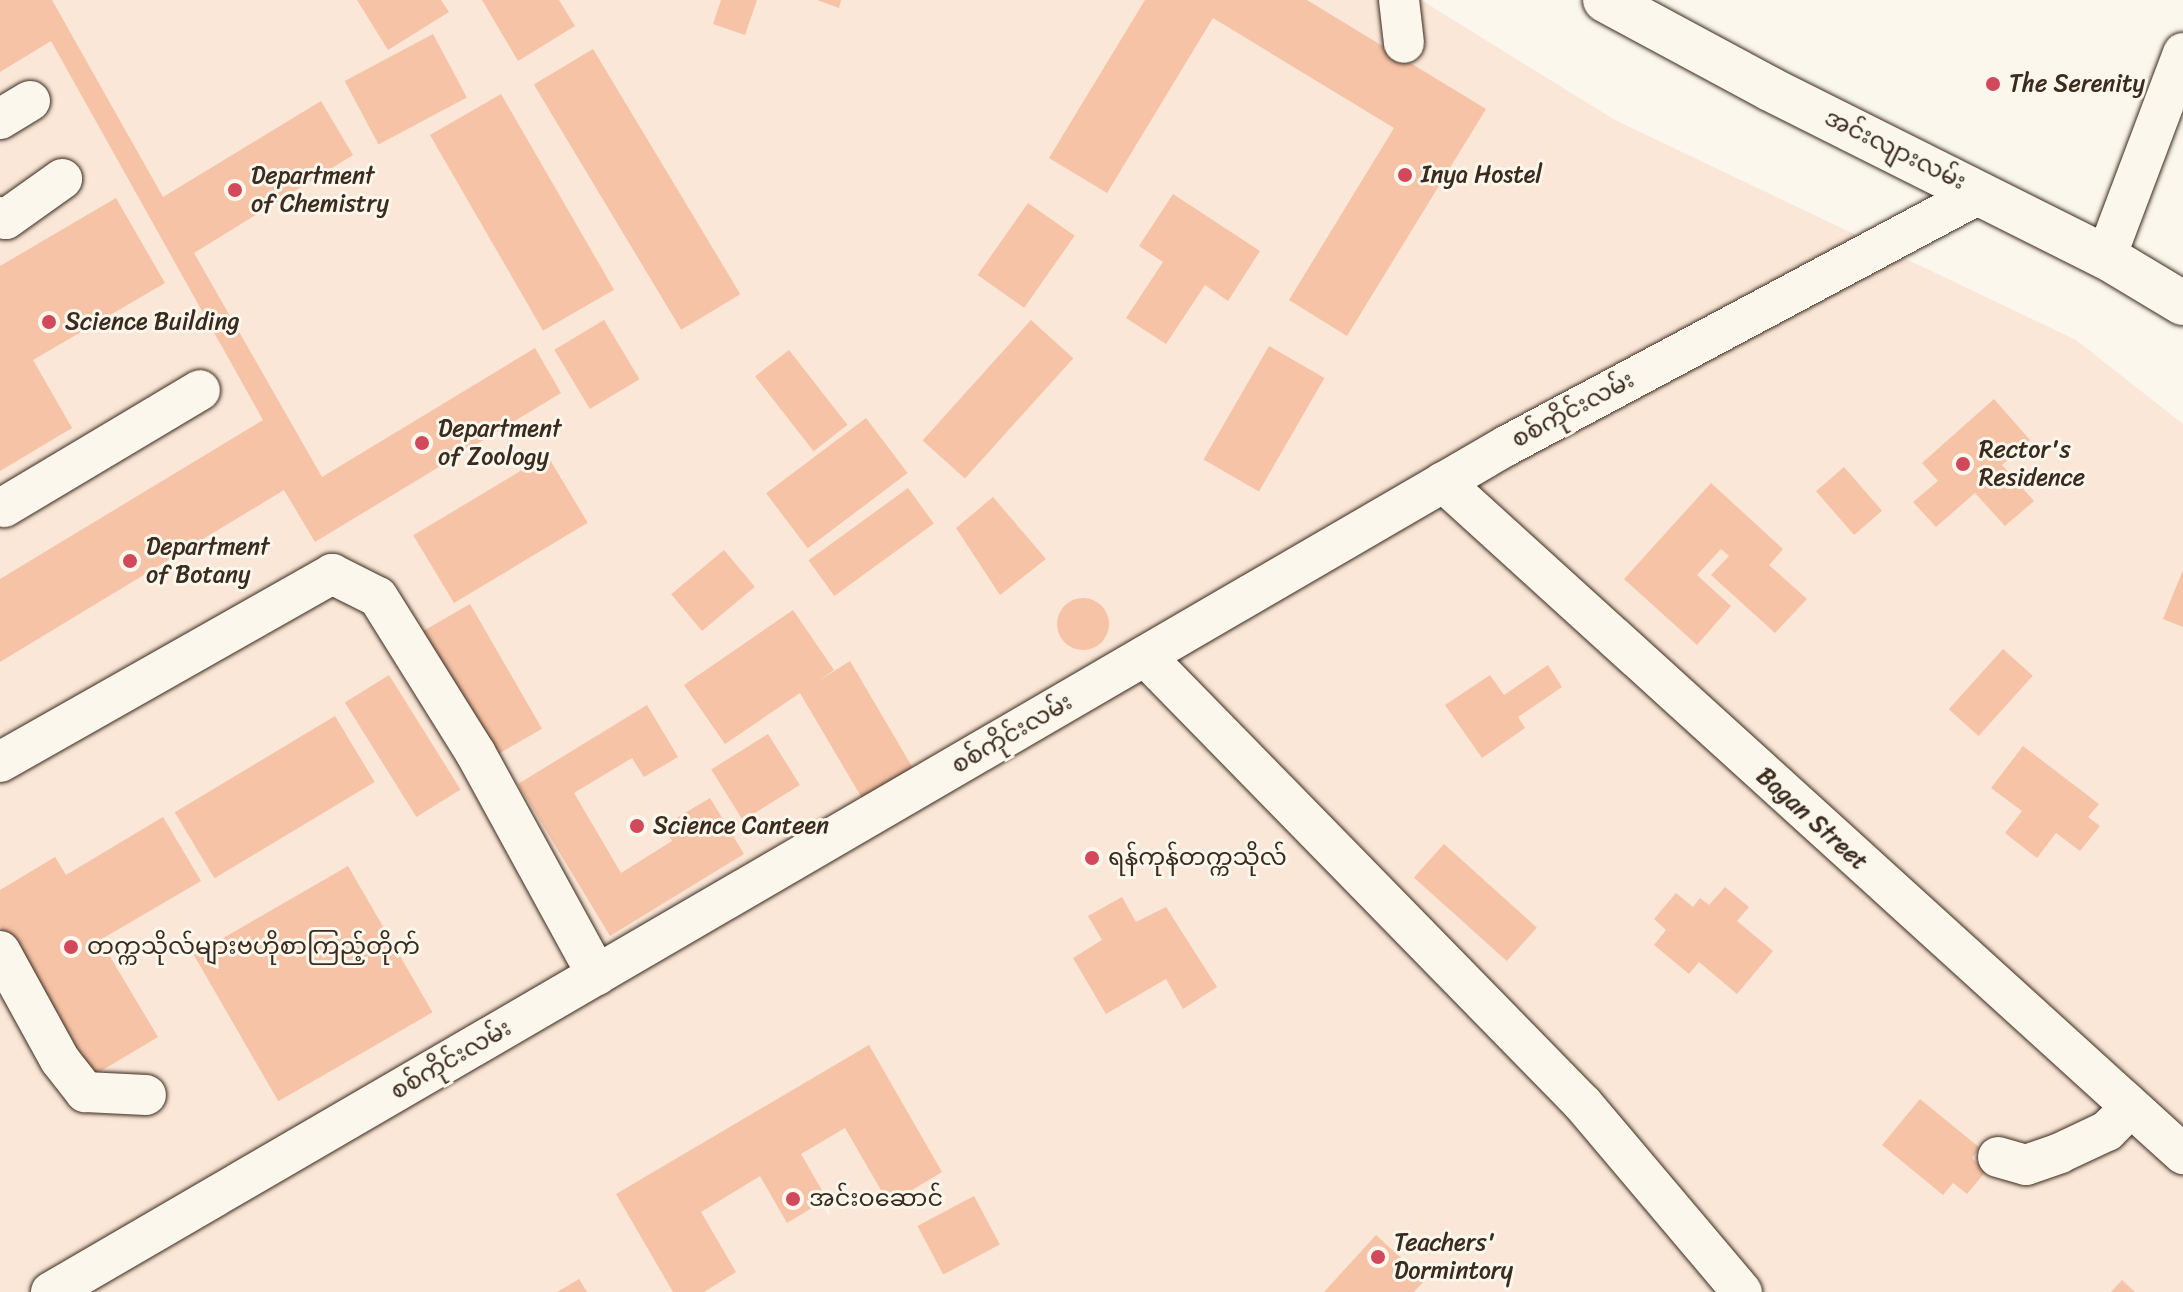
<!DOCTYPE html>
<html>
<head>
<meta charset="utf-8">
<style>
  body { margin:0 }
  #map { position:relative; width:2183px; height:1292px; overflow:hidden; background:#fbf7ec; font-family:Sriracha,"Noto Sans Myanmar",sans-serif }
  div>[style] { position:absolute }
  .built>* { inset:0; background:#fae7d7 }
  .building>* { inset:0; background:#f6c3a6; transform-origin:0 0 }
  .round { border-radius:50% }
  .roads { filter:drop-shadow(0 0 2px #3b2a1e) drop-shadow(0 0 2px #3b2a1e) }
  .minor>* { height:40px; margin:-20px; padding:0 20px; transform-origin:20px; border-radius:20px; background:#fbf7ec }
  .major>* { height:44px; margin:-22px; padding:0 22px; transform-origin:22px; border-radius:22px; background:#fbf7ec }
  .dots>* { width:22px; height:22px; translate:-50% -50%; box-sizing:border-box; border:4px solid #fbf7ec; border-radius:50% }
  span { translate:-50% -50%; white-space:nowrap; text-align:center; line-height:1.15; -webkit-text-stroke:6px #fbf7ec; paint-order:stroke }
  .poi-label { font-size:24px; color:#3b2a1e }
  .left { translate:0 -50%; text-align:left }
  .street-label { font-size:24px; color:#3b2a1e }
</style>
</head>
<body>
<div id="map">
  <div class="built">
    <div style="clip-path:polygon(0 0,1421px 0,1615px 120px,2076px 340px,2183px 424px,2183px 1292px,0 1292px)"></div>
  </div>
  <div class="building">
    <div style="clip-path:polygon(0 0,52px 0,163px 197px,321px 101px,353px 155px,194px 253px,322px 477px,535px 348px,561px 393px,315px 542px,284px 490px,0 662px,0 579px,263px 420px,51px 41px,0 72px)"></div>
    <div style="clip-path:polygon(357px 0,441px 0,449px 12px,388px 50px)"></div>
    <div style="clip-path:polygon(482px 0,559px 0,575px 26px,518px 61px)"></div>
    <div style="clip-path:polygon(721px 0,757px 0,745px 35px,713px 24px)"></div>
    <div style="clip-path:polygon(817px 0,841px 0,839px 8px)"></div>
    <div style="clip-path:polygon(1145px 0,1307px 0,1486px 109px,1347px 336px,1289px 300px,1394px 128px,1213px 18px,1107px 193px,1049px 158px)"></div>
    <div style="left:433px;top:34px;width:72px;height:100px;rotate:62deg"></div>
    <div style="left:593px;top:49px;width:286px;height:69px;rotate:59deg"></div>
    <div style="left:501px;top:94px;width:226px;height:82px;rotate:60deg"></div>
    <div style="clip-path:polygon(1173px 194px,1260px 251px,1228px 301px,1205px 285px,1166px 344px,1126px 318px,1163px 262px,1139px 246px)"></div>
    <div style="clip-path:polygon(116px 198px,165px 283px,33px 360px,72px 428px,0 471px,0 266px)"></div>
    <div style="left:1028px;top:203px;width:57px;height:88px;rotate:35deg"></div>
    <div style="left:604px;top:320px;width:69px;height:58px;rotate:59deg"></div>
    <div style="left:1031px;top:320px;width:57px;height:162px;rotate:42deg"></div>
    <div style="left:1269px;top:346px;width:64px;height:131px;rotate:30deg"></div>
    <div style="left:789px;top:350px;width:95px;height:43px;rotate:52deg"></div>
    <div style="clip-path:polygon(1994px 399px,2030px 440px,2002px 465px,2034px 501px,2005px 526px,1975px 493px,1936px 527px,1913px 502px,1938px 481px,1922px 463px)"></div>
    <div style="left:866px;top:418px;width:69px;height:125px;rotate:53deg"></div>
    <div style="left:547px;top:455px;width:79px;height:156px;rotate:59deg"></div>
    <div style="left:1844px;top:467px;width:58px;height:37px;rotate:49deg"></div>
    <div style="clip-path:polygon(1711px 483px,1783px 549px,1769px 565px,1807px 599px,1775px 633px,1711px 575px,1729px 556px,1721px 549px,1697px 575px,1731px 606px,1697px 645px,1624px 579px)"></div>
    <div style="left:908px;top:488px;width:44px;height:123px;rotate:54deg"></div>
    <div style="clip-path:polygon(993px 497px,1046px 559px,1000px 595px,956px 528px)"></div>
    <div style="left:724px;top:550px;width:48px;height:69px;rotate:50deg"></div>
    <div style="clip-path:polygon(2183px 570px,2183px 627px,2163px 619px)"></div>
    <div class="round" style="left:1057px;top:598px;width:52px;height:52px"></div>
    <div style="left:470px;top:604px;width:144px;height:54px;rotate:60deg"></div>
    <div style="clip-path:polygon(793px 610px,834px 670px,817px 682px,850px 661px,914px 770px,863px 800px,800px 693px,725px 744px,684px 685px)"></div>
    <div style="left:2003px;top:649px;width:40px;height:81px;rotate:42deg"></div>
    <div style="clip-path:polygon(1548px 665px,1562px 687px,1518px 717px,1525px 728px,1482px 758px,1445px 705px,1490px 675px,1504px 695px)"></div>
    <div style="left:389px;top:675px;width:135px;height:52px;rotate:58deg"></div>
    <div style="clip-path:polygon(647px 705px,678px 757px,644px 777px,632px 758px,574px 793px,621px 873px,672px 841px,663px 826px,710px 798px,744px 854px,610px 936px,518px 784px)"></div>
    <div style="left:335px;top:716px;width:77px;height:187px;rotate:59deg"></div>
    <div style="left:768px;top:734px;width:60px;height:67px;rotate:58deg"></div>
    <div style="clip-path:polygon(2023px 746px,2099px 804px,2088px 817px,2100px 826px,2080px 851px,2056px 833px,2037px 858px,2005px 833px,2022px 811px,1991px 788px)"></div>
    <div style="clip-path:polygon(163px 817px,201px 881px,100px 940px,158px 1037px,89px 1078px,0 926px,0 890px,55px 857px,66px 875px)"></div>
    <div style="left:1444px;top:844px;width:125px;height:45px;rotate:42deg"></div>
    <div style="left:348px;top:866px;width:169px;height:178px;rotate:60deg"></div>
    <div style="clip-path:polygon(1725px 887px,1749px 907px,1737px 921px,1773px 951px,1737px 994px,1699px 962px,1689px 974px,1654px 945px,1666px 930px,1654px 919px,1676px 893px,1693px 907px,1700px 898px,1709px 905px)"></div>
    <div style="clip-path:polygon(1122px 897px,1136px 922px,1166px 907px,1217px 987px,1183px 1009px,1166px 979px,1106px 1014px,1073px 958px,1102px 940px,1088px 916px)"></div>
    <div style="clip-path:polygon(869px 1045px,942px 1172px,889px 1204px,845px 1128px,801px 1154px,827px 1199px,787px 1223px,760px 1176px,701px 1212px,736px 1272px,704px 1292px,673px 1292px,616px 1194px)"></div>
    <div style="clip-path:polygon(1920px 1099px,1980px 1148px,1972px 1158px,1986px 1171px,1967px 1194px,1953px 1183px,1943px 1195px,1882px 1145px)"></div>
    <div style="left:974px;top:1196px;width:55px;height:64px;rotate:62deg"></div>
    <div style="clip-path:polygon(1376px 1235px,1425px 1280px,1414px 1292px,1324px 1292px)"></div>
    <div style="clip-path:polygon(579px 1279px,587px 1292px,557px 1292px)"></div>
    <div style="clip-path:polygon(2122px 1280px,2135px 1292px,2111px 1292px)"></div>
  </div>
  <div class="roads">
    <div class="minor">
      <div style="left:1399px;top:0;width:43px;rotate:83.4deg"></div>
      <div style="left:0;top:119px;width:35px;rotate:-31deg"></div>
      <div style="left:0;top:217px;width:6px;rotate:18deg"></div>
      <div style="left:6px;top:219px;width:69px;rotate:-35.5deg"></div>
      <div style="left:2106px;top:257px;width:218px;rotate:-69.3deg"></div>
      <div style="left:1443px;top:482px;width:1000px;rotate:42.24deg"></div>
      <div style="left:4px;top:507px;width:228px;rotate:-30.8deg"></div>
      <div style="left:1145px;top:656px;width:627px;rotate:45.65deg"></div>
      <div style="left:1583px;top:1104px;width:246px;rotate:49.8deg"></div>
      <div style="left:0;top:762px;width:382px;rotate:-29.5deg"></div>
      <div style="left:332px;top:574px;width:51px;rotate:26.6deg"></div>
      <div style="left:378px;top:597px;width:185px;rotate:58deg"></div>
      <div style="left:476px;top:754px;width:252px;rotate:61.3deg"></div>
      <div style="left:0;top:951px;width:124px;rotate:61.2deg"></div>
      <div style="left:60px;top:1060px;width:41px;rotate:52deg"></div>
      <div style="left:85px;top:1092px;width:61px;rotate:2.8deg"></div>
      <div style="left:1998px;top:1157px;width:29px;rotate:16deg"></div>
      <div style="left:2026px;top:1165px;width:36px;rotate:-19deg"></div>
      <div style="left:2060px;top:1153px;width:52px;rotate:-25.1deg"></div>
      <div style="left:2107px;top:1131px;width:33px;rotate:-45deg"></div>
      <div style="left:51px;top:1292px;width:1683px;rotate:-30.18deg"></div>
      <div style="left:1506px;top:446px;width:538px;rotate:-28.04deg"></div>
    </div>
    <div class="major">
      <div style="left:1605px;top:0;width:187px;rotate:28.3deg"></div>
      <div style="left:1770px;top:89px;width:376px;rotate:26.6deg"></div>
      <div style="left:2106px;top:257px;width:90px;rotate:30.9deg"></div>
    </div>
  </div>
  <div class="dots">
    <div style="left:1993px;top:84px;background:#d1495b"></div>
    <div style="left:1405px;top:175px;background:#d1495b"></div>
    <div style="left:235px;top:190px;background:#d1495b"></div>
    <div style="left:49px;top:322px;background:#d1495b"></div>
    <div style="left:422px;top:443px;background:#d1495b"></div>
    <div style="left:1963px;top:464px;background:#d1495b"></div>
    <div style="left:130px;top:561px;background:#d1495b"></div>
    <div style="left:637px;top:826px;background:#d1495b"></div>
    <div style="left:1092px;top:858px;background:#d1495b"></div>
    <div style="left:71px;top:947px;background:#d1495b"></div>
    <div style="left:793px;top:1199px;background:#d1495b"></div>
    <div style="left:1378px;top:1257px;background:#d1495b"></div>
  </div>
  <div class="poi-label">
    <span class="left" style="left:2009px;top:84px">The Serenity</span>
    <span class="left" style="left:1421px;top:175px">Inya Hostel</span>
    <span class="left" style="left:251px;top:190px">Department<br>of Chemistry</span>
    <span class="left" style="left:65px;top:322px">Science Building</span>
    <span class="left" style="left:438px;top:443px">Department<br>of Zoology</span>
    <span class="left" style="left:1979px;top:464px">Rector's<br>Residence</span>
    <span class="left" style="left:146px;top:561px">Department<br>of Botany</span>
    <span class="left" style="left:653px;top:826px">Science Canteen</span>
    <span class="left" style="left:1108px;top:858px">ရန်ကုန်တက္ကသိုလ်</span>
    <span class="left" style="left:87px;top:947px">တက္ကသိုလ်များဗဟိုစာကြည့်တိုက်</span>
    <span class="left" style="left:809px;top:1199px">အင်းဝ‌ဆောင်</span>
    <span class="left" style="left:1394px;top:1257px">Teachers'<br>Dormintory</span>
  </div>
  <div class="street-label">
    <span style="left:1895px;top:150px;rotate:26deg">အင်းလျားလမ်း</span>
    <span style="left:1573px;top:410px;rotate:-28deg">စစ်ကိုင်းလမ်း</span>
    <span style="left:1012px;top:734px;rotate:-30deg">စစ်ကိုင်းလမ်း</span>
    <span style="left:1812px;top:819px;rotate:42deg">Bagan Street</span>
    <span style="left:451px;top:1060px;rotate:-30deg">စစ်ကိုင်းလမ်း</span>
  </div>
</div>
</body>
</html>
